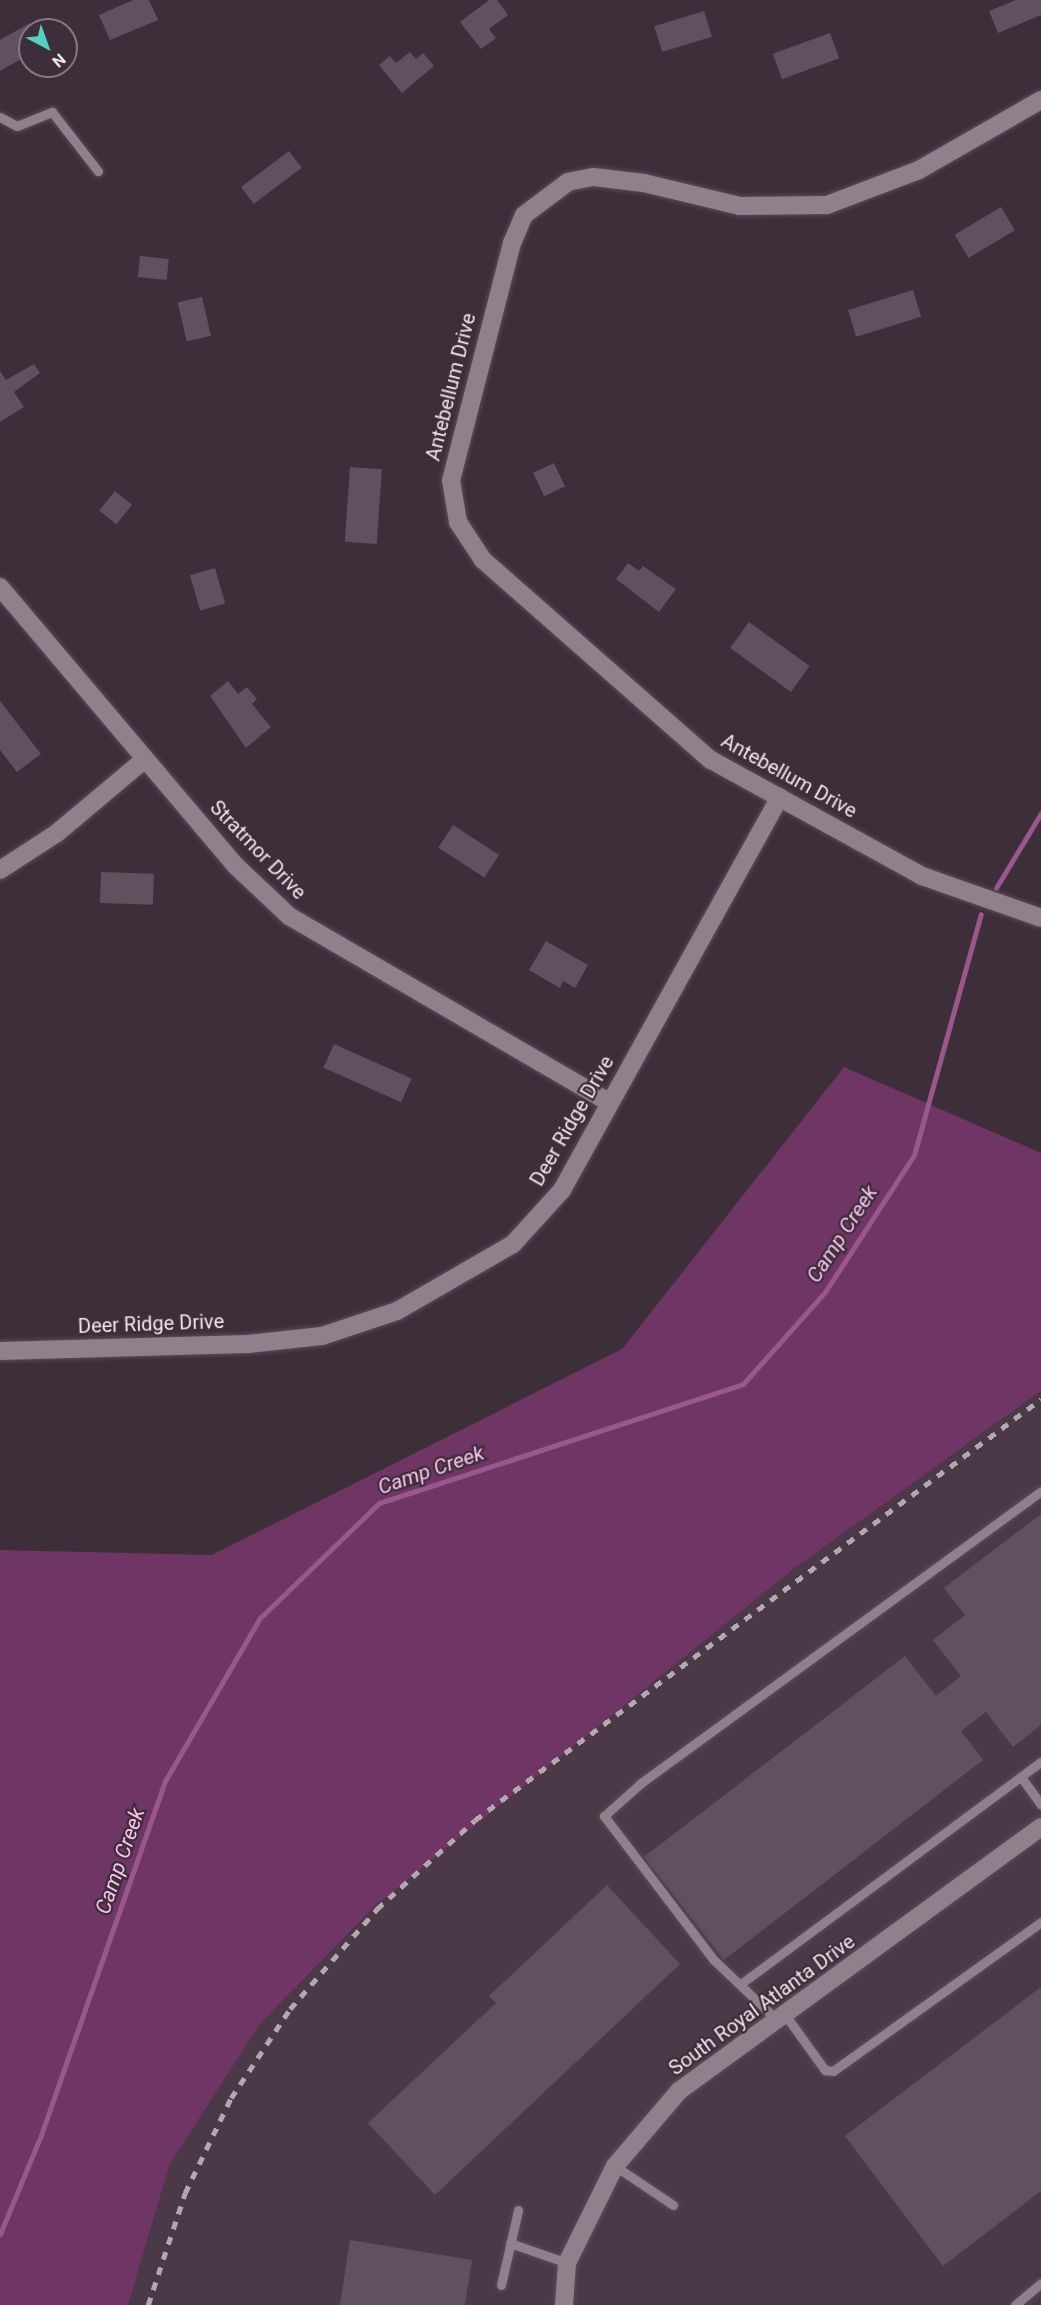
<!DOCTYPE html>
<html>
<head>
<meta charset="utf-8">
<style>
  body { margin:0 }
  #map { position:relative; width:1041px; height:2305px; overflow:hidden; background:#3d2e3a; font-family:Roboto,sans-serif }
  div>[style] { position:absolute }
  .built>* { inset:0; background:#4c3948 }
  .green>* { inset:0; background:#6f3564 }
  .stream>* { height:5px; margin:-2.5px; padding:0 2.5px; transform-origin:2.5px; border-radius:2.5px; background:#9a578c }
  .building>* { inset:0; background:#61505d; transform-origin:0 0 }
  .roads { filter:drop-shadow(0 0 2px #594c56) drop-shadow(0 0 2px #594c56) }
  .service>* { height:9px; margin:-4.5px; padding:0 4.5px; transform-origin:4.5px; border-radius:4.5px; background:#917f8c }
  .minor>* { height:18px; margin:-9px; padding:0 9px; transform-origin:9px; border-radius:9px; background:#917f8c }
  .rail>* { height:4.5px; margin-top:-2.25px; transform-origin:0; background:repeating-linear-gradient(90deg,#b3a8b0 0 8px,transparent 0 16px) }
  span { translate:-50% -50%; white-space:nowrap; text-align:center; line-height:1.15; -webkit-text-stroke:4.5px #3d2e3a; paint-order:stroke }
  .street-label { font-size:20px; color:#f0e6ed }
  .water-label { font-size:21px; color:#fcc3ee; font-style:italic }
  .north { position:absolute; left:18px; top:18px; width:60px; height:60px; box-sizing:border-box; background:#3d2e3a; border:2px solid #857882; border-radius:50%; rotate:139deg; font-size:16px; font-weight:700; line-height:24px; text-align:center; color:#f0e6ed }
  .north::after { content:''; display:block; margin:auto; width:21px; height:27px; background:#58cec0; clip-path:polygon(50% 0,100% 100%,50% 72%,0 100%) }
</style>
</head>
<body>
<div id="map">
  <div class="built">
    <div style="clip-path:polygon(1041px 1391px,1041px 2305px,128px 2305px,170px 2164px,260px 2024px,375px 1906px,795px 1568px)"></div>
  </div>
  <div class="green">
    <div style="clip-path:polygon(844px 1067px,1041px 1153px,1041px 1391px,795px 1568px,375px 1906px,260px 2024px,170px 2164px,128px 2305px,0 2305px,0 1550px,212px 1555px,622px 1349px)"></div>
  </div>
  <div class="stream">
    <div style="left:996px;top:888px;width:87px;rotate:-59deg"></div>
    <div style="left:0;top:2234px;width:107px;rotate:-67.5deg"></div>
    <div style="left:41px;top:2135px;width:375px;rotate:-70.7deg"></div>
    <div style="left:165px;top:1781px;width:189px;rotate:-59.8deg"></div>
    <div style="left:260px;top:1618px;width:165px;rotate:-44deg"></div>
    <div style="left:379px;top:1503px;width:383px;rotate:-18.1deg"></div>
    <div style="left:743px;top:1384px;width:123px;rotate:-48.3deg"></div>
    <div style="left:825px;top:1292px;width:163px;rotate:-57deg"></div>
    <div style="left:914px;top:1155px;width:250px;rotate:-74.5deg"></div>
  </div>
  <div class="building">
    <div style="clip-path:polygon(133px 0,149px 0,158px 20px,110px 40px,99px 15px)"></div>
    <div style="clip-path:polygon(489px 0,497px 0,508px 15px,489px 29px,496px 38px,481px 49px,460px 22px)"></div>
    <div style="clip-path:polygon(1016px 0,1041px 0,1041px 15px,998px 33px,989px 11px)"></div>
    <div style="left:704px;top:11px;width:27px;height:52px;rotate:73deg"></div>
    <div style="clip-path:polygon(30px 23px,30px 54px,0 71px,0 40px)"></div>
    <div style="left:830px;top:33px;width:27px;height:61px;rotate:70deg"></div>
    <div style="clip-path:polygon(410px 52px,416px 59px,423px 53px,434px 66px,402px 93px,379px 65px,390px 56px,396px 63px)"></div>
    <div style="left:289px;top:151px;width:21px;height:60px;rotate:53deg"></div>
    <div style="left:1001px;top:207px;width:27px;height:54px;rotate:59deg"></div>
    <div style="left:140px;top:256px;width:29px;height:21px;rotate:6deg"></div>
    <div style="left:913px;top:290px;width:28px;height:68px;rotate:73deg"></div>
    <div style="left:202px;top:297px;width:40px;height:25px;rotate:77deg"></div>
    <div style="clip-path:polygon(34px 364px,40px 373px,14px 392px,24px 407px,0 422px,0 371px,6px 380px)"></div>
    <div style="left:554px;top:463px;width:26px;height:23px;rotate:65deg"></div>
    <div style="left:350px;top:467px;width:32px;height:75px;rotate:4deg"></div>
    <div style="left:115px;top:491px;width:22px;height:25px;rotate:39deg"></div>
    <div style="clip-path:polygon(628px 563px,639px 571px,643px 566px,676px 589px,659px 612px,616px 579px)"></div>
    <div style="left:215px;top:568px;width:37px;height:26px;rotate:74deg"></div>
    <div style="left:749px;top:622px;width:75px;height:32px;rotate:36deg"></div>
    <div style="clip-path:polygon(228px 681px,238px 694px,247px 687px,257px 699px,252px 704px,271px 727px,246px 748px,210px 696px)"></div>
    <div style="clip-path:polygon(0 701px,41px 754px,17px 772px,0 750px)"></div>
    <div style="left:453px;top:825px;width:55px;height:27px;rotate:33deg"></div>
    <div style="left:101px;top:872px;width:53px;height:31px;rotate:2deg"></div>
    <div style="clip-path:polygon(546px 941px,588px 965px,575px 988px,563px 981px,560px 988px,529px 970px)"></div>
    <div style="left:334px;top:1044px;width:85px;height:26px;rotate:24deg"></div>
    <div style="clip-path:polygon(1041px 1514px,1041px 1725px,1013px 1747px,986px 1712px,961px 1731px,983px 1760px,724px 1960px,644px 1857px,905px 1656px,936px 1696px,961px 1676px,933px 1640px,965px 1615px,944px 1588px)"></div>
    <div style="clip-path:polygon(607px 1885px,680px 1964px,435px 2195px,368px 2123px,496px 2003px,489px 1996px)"></div>
    <div style="clip-path:polygon(1041px 1987px,1041px 2191px,943px 2266px,845px 2136px)"></div>
    <div style="clip-path:polygon(350px 2240px,472px 2260px,465px 2305px,340px 2305px)"></div>
  </div>
  <div class="roads">
    <div class="service">
      <div style="left:0;top:117px;width:19px;rotate:28deg"></div>
      <div style="left:17px;top:126px;width:38px;rotate:-22deg"></div>
      <div style="left:52px;top:112px;width:75px;rotate:52.1deg"></div>
      <div style="left:1021px;top:1777px;width:34px;rotate:54deg"></div>
      <div style="left:742px;top:1983px;width:372px;rotate:-36.5deg"></div>
      <div style="left:786px;top:2016px;width:67px;rotate:54.2deg"></div>
      <div style="left:825px;top:2070px;width:8px;rotate:7deg"></div>
      <div style="left:833px;top:2071px;width:256px;rotate:-35.6deg"></div>
      <div style="left:778px;top:2021px;width:90px;rotate:-136.4deg"></div>
      <div style="left:713px;top:1959px;width:180px;rotate:-127.3deg"></div>
      <div style="left:604px;top:1816px;width:50px;rotate:-41.7deg"></div>
      <div style="left:641px;top:1783px;width:495px;rotate:-36.1deg"></div>
      <div style="left:615px;top:2166px;width:70px;rotate:33.9deg"></div>
      <div style="left:510px;top:2243px;width:60px;rotate:19.3deg"></div>
      <div style="left:501px;top:2285px;width:77px;rotate:-77.2deg"></div>
      <div style="left:1015px;top:2305px;width:34px;rotate:-40deg"></div>
    </div>
    <div class="minor">
      <div style="left:1041px;top:100px;width:141px;rotate:150.2deg"></div>
      <div style="left:919px;top:170px;width:98px;rotate:159.2deg"></div>
      <div style="left:827px;top:205px;width:87px;rotate:179.3deg"></div>
      <div style="left:740px;top:206px;width:99px;rotate:-166.5deg"></div>
      <div style="left:644px;top:183px;width:51px;rotate:-173.3deg"></div>
      <div style="left:593px;top:177px;width:25px;rotate:169deg"></div>
      <div style="left:568px;top:182px;width:55px;rotate:143.1deg"></div>
      <div style="left:524px;top:215px;width:30px;rotate:113deg"></div>
      <div style="left:512px;top:243px;width:245px;rotate:104.4deg"></div>
      <div style="left:451px;top:480px;width:43px;rotate:80.5deg"></div>
      <div style="left:458px;top:522px;width:45px;rotate:56.7deg"></div>
      <div style="left:483px;top:560px;width:303px;rotate:41.3deg"></div>
      <div style="left:711px;top:760px;width:241px;rotate:28.8deg"></div>
      <div style="left:922px;top:876px;width:126px;rotate:19.4deg"></div>
      <div style="left:0;top:587px;width:365px;rotate:49.8deg"></div>
      <div style="left:236px;top:866px;width:73px;rotate:43.3deg"></div>
      <div style="left:289px;top:916px;width:371px;rotate:30.2deg"></div>
      <div style="left:0;top:870px;width:68px;rotate:-33deg"></div>
      <div style="left:57px;top:833px;width:114px;rotate:-40deg"></div>
      <div style="left:0;top:1351px;width:248px;rotate:-1.6deg"></div>
      <div style="left:248px;top:1344px;width:74px;rotate:-6.2deg"></div>
      <div style="left:322px;top:1336px;width:79px;rotate:-18.4deg"></div>
      <div style="left:397px;top:1311px;width:134px;rotate:-30deg"></div>
      <div style="left:513px;top:1244px;width:73px;rotate:-47.8deg"></div>
      <div style="left:562px;top:1190px;width:449px;rotate:-61deg"></div>
      <div style="left:564px;top:2305px;width:42px;rotate:-85.9deg"></div>
      <div style="left:567px;top:2263px;width:108px;rotate:-63.7deg"></div>
      <div style="left:615px;top:2166px;width:99px;rotate:-49.5deg"></div>
      <div style="left:679px;top:2091px;width:448px;rotate:-36.1deg"></div>
    </div>
  </div>
  <div class="rail">
    <div style="left:148px;top:2305px;width:118px;rotate:-71.7deg"></div>
    <div style="left:185px;top:2193px;width:106px;rotate:-64.2deg"></div>
    <div style="left:231px;top:2098px;width:107px;rotate:-56.5deg"></div>
    <div style="left:290px;top:2009px;width:133px;rotate:-49deg"></div>
    <div style="left:377px;top:1909px;width:132px;rotate:-42.2deg"></div>
    <div style="left:475px;top:1820px;width:705px;rotate:-36.64deg"></div>
  </div>
  <div class="street-label">
    <span style="left:451px;top:387px;rotate:-76deg">Antebellum Drive</span>
    <span style="left:789px;top:776px;rotate:29deg">Antebellum Drive</span>
    <span style="left:258px;top:850px;rotate:46deg">Stratmor Drive</span>
    <span style="left:572px;top:1121px;rotate:-60deg">Deer Ridge Drive</span>
    <span style="left:151px;top:1324px;rotate:-2deg">Deer Ridge Drive</span>
    <span style="left:762px;top:2005px;rotate:-36deg">South Royal Atlanta Drive</span>
  </div>
  <div class="water-label">
    <span style="left:842px;top:1234px;rotate:-57deg">Camp Creek</span>
    <span style="left:431px;top:1470px;rotate:-19deg">Camp Creek</span>
    <span style="left:120px;top:1861px;rotate:-71deg">Camp Creek</span>
  </div>
  <div class="north">N</div>
</div>
</body>
</html>
